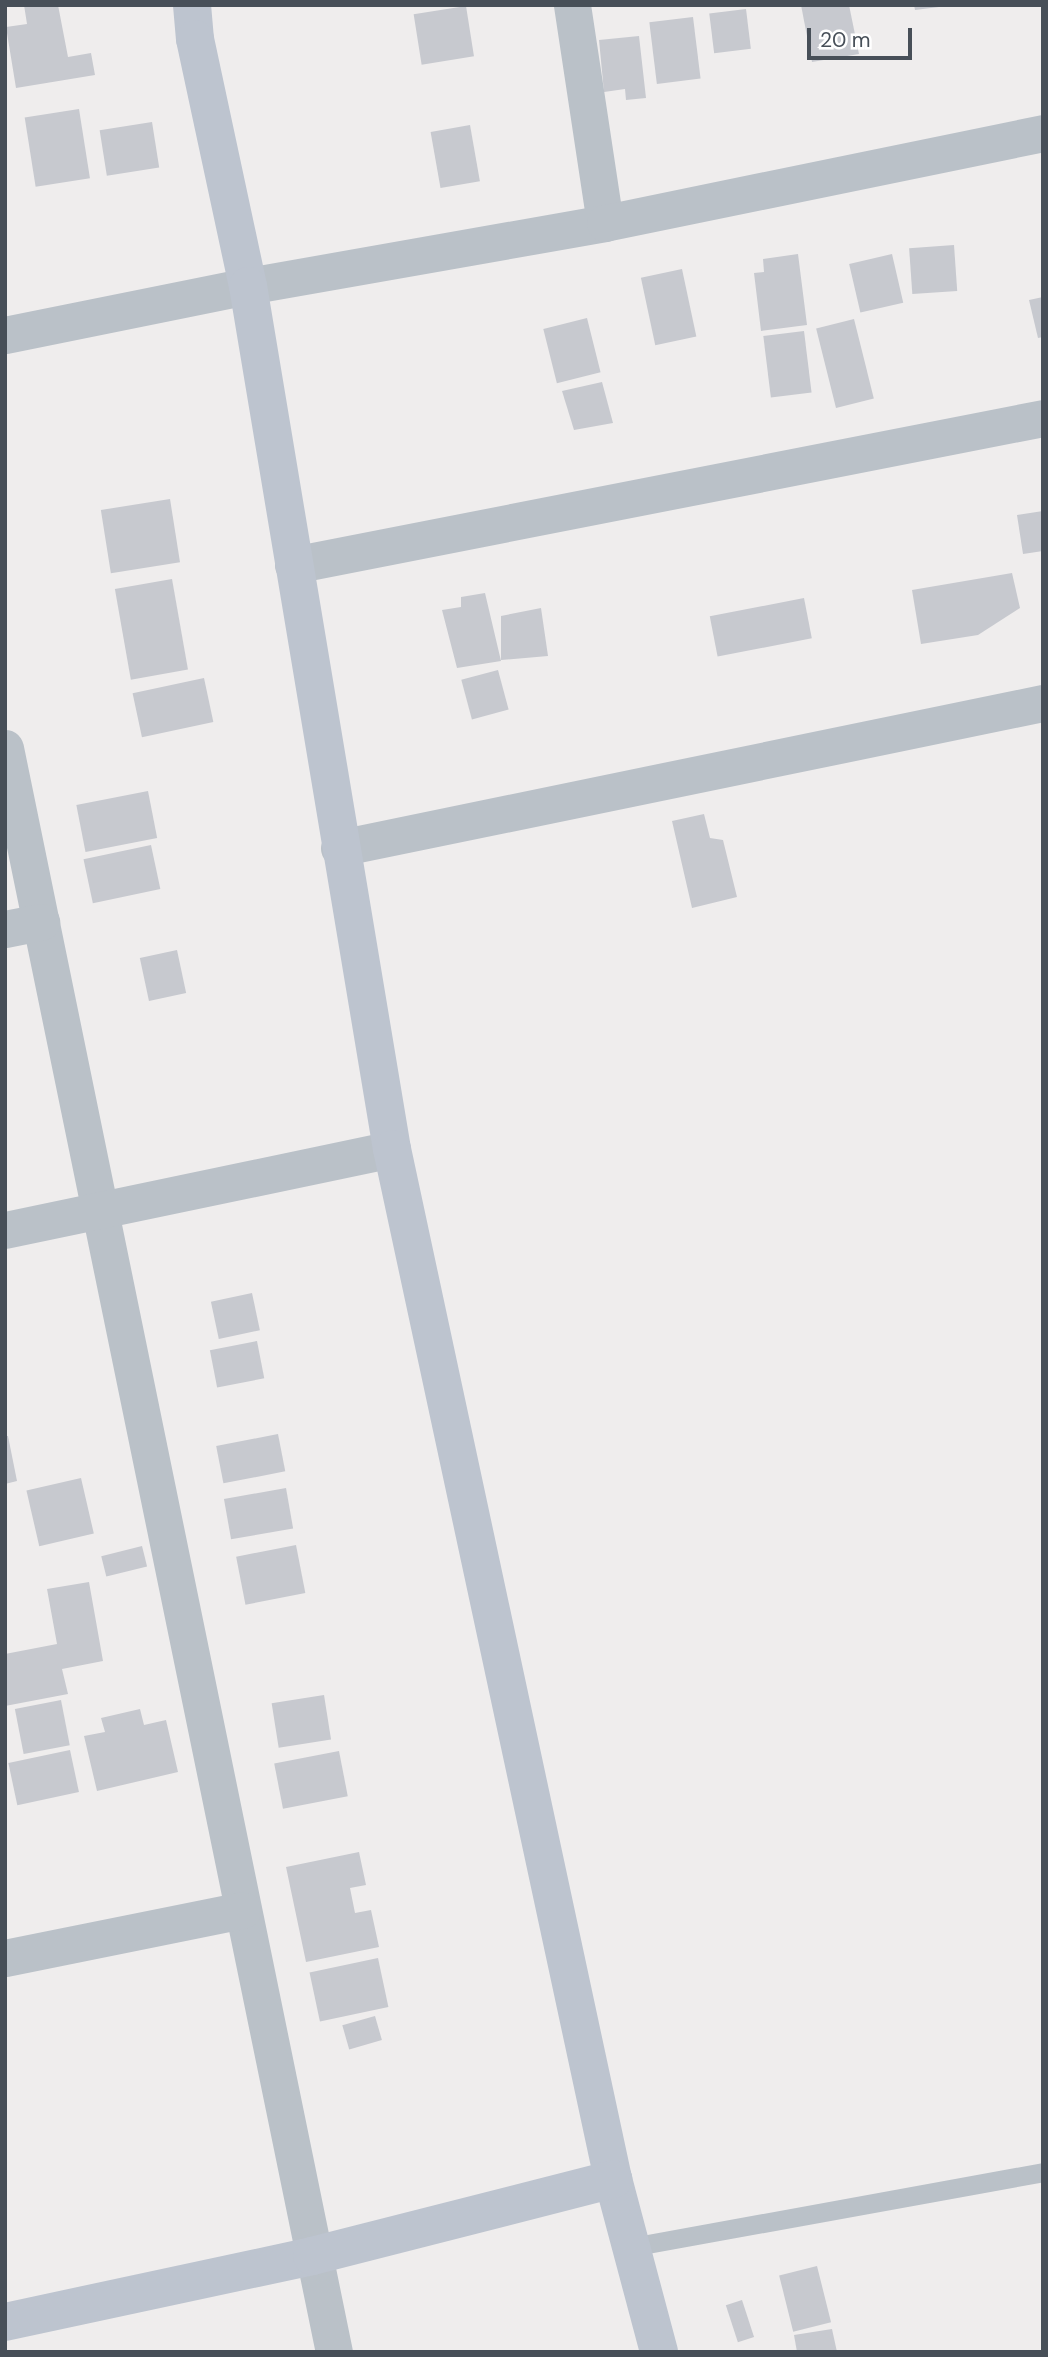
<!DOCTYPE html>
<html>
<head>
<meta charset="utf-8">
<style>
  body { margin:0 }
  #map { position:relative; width:1048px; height:2357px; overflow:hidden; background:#efeded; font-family:"DM Sans",sans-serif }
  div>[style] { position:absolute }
  .building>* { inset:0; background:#c7c9cf; transform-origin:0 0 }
  .lane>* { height:19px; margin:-9.5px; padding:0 9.5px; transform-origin:9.5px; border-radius:9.5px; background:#bac1c8 }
  .street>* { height:37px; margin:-18.5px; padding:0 18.5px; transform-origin:18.5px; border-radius:18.5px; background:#bac1c8 }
  .secondary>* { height:38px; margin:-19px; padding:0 19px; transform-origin:19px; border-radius:19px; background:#bdc4cf }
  span { translate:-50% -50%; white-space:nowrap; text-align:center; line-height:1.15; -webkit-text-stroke:7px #fff; paint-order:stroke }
  .frame { position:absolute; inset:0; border:7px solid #474f58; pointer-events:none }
  .scale { position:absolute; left:807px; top:28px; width:105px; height:32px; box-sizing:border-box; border:4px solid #474f58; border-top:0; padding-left:9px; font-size:21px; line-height:24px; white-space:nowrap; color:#474f58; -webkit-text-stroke:5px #fff; paint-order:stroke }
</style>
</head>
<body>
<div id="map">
  <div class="building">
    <div style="clip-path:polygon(24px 5px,58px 5px,68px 57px,91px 53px,95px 75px,16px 88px,6px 27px,27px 24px)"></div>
    <div style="clip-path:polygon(801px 5px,849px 5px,859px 54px,812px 62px)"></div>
    <div style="clip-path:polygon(914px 5px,939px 5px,939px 7px,915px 10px)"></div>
    <div style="left:466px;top:6px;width:51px;height:53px;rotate:81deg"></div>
    <div style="left:746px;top:9px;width:40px;height:37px;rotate:83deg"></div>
    <div style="left:693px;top:17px;width:62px;height:44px;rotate:83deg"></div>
    <div style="clip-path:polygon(639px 36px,646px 98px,626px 100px,625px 89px,604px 92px,599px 40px)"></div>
    <div style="left:79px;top:109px;width:70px;height:55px;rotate:81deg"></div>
    <div style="left:152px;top:122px;width:46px;height:53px;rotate:81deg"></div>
    <div style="left:470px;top:125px;width:57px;height:40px;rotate:80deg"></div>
    <div style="left:954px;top:245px;width:46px;height:45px;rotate:86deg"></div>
    <div style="clip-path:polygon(798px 254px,807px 325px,761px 331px,754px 273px,764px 272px,763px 259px)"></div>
    <div style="left:892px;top:254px;width:50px;height:44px;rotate:77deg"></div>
    <div style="left:682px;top:269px;width:69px;height:42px;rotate:78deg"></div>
    <div style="clip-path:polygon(1043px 297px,1043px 337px,1038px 338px,1029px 300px)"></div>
    <div style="left:587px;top:318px;width:56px;height:45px;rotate:76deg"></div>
    <div style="left:854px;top:319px;width:82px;height:39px;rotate:76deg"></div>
    <div style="left:804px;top:331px;width:62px;height:41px;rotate:83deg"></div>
    <div style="clip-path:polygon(602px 382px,613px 423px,574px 430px,562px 391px)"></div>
    <div style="left:170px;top:499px;width:64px;height:70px;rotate:81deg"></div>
    <div style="clip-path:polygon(1043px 511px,1043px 551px,1023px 554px,1017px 515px)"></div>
    <div style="clip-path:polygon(1012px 573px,1020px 608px,978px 635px,921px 644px,912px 590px)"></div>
    <div style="left:172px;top:579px;width:92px;height:58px;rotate:80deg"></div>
    <div style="clip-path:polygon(485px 593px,501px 661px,457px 668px,442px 610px,461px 607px,461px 597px)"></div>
    <div style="left:804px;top:598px;width:41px;height:96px;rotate:79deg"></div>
    <div style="clip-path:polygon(541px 608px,548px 656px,501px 660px,501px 616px)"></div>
    <div style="left:498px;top:670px;width:41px;height:38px;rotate:75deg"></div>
    <div style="left:204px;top:678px;width:45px;height:73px;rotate:78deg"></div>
    <div style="left:148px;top:791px;width:48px;height:73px;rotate:79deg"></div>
    <div style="clip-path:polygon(704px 814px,710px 838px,723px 840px,737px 897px,692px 908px,672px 821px)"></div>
    <div style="left:151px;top:845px;width:45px;height:69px;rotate:78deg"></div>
    <div style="left:177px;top:950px;width:44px;height:38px;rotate:78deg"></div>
    <div style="left:252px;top:1293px;width:38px;height:42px;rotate:78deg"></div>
    <div style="left:257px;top:1341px;width:38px;height:48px;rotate:79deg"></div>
    <div style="left:278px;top:1434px;width:38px;height:63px;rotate:79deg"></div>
    <div style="clip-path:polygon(5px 1436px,8px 1436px,17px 1481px,5px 1484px)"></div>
    <div style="left:81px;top:1478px;width:57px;height:56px;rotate:77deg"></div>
    <div style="left:286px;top:1488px;width:41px;height:63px;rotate:80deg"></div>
    <div style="left:296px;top:1545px;width:49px;height:61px;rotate:79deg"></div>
    <div style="left:142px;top:1546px;width:21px;height:42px;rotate:76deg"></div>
    <div style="clip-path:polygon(89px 1582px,103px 1661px,62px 1669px,68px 1694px,5px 1706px,5px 1654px,57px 1644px,47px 1589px)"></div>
    <div style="left:324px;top:1695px;width:45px;height:53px;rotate:81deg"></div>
    <div style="left:61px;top:1700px;width:46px;height:47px;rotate:79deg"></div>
    <div style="clip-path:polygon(140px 1709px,144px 1725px,166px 1720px,178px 1772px,97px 1791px,84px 1736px,105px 1732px,101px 1718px)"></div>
    <div style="left:70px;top:1750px;width:43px;height:63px;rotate:78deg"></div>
    <div style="left:339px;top:1751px;width:46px;height:66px;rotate:79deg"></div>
    <div style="clip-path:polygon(359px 1852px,366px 1885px,350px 1888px,355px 1913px,371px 1910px,379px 1947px,306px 1962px,286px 1867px)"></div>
    <div style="left:378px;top:1958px;width:50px;height:70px;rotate:78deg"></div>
    <div style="left:375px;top:2016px;width:25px;height:34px;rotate:74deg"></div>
    <div style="left:817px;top:2266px;width:58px;height:39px;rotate:76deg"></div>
    <div style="left:742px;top:2300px;width:39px;height:17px;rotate:72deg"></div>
    <div style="clip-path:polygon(832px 2329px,837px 2352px,797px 2352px,794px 2335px)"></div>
  </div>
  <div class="lane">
    <div style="left:631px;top:2247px;width:419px;rotate:-10.3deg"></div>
  </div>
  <div class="street">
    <div style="left:572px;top:5px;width:220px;rotate:81.4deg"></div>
    <div style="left:5px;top:335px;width:248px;rotate:-11.4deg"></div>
    <div style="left:248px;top:286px;width:363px;rotate:-10deg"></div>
    <div style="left:605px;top:223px;width:447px;rotate:-11.6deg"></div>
    <div style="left:293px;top:565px;width:764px;rotate:-11.09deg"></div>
    <div style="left:5px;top:748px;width:1637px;rotate:78.41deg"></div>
    <div style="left:339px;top:848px;width:719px;rotate:-11.64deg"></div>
    <div style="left:5px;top:929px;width:37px;rotate:-11deg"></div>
    <div style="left:5px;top:1230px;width:395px;rotate:-11.8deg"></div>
    <div style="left:5px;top:1958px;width:242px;rotate:-11.4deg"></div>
  </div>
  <div class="secondary">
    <div style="left:192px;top:5px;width:34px;rotate:85deg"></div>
    <div style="left:195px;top:39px;width:253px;rotate:77.9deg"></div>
    <div style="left:248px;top:286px;width:875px;rotate:80.53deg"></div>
    <div style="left:392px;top:1149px;width:1053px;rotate:77.89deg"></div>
    <div style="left:613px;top:2179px;width:179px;rotate:75.1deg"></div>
    <div style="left:5px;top:2322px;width:314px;rotate:-12.1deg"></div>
    <div style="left:312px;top:2256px;width:311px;rotate:-14.3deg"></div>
  </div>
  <div class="frame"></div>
  <div class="scale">20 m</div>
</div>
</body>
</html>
